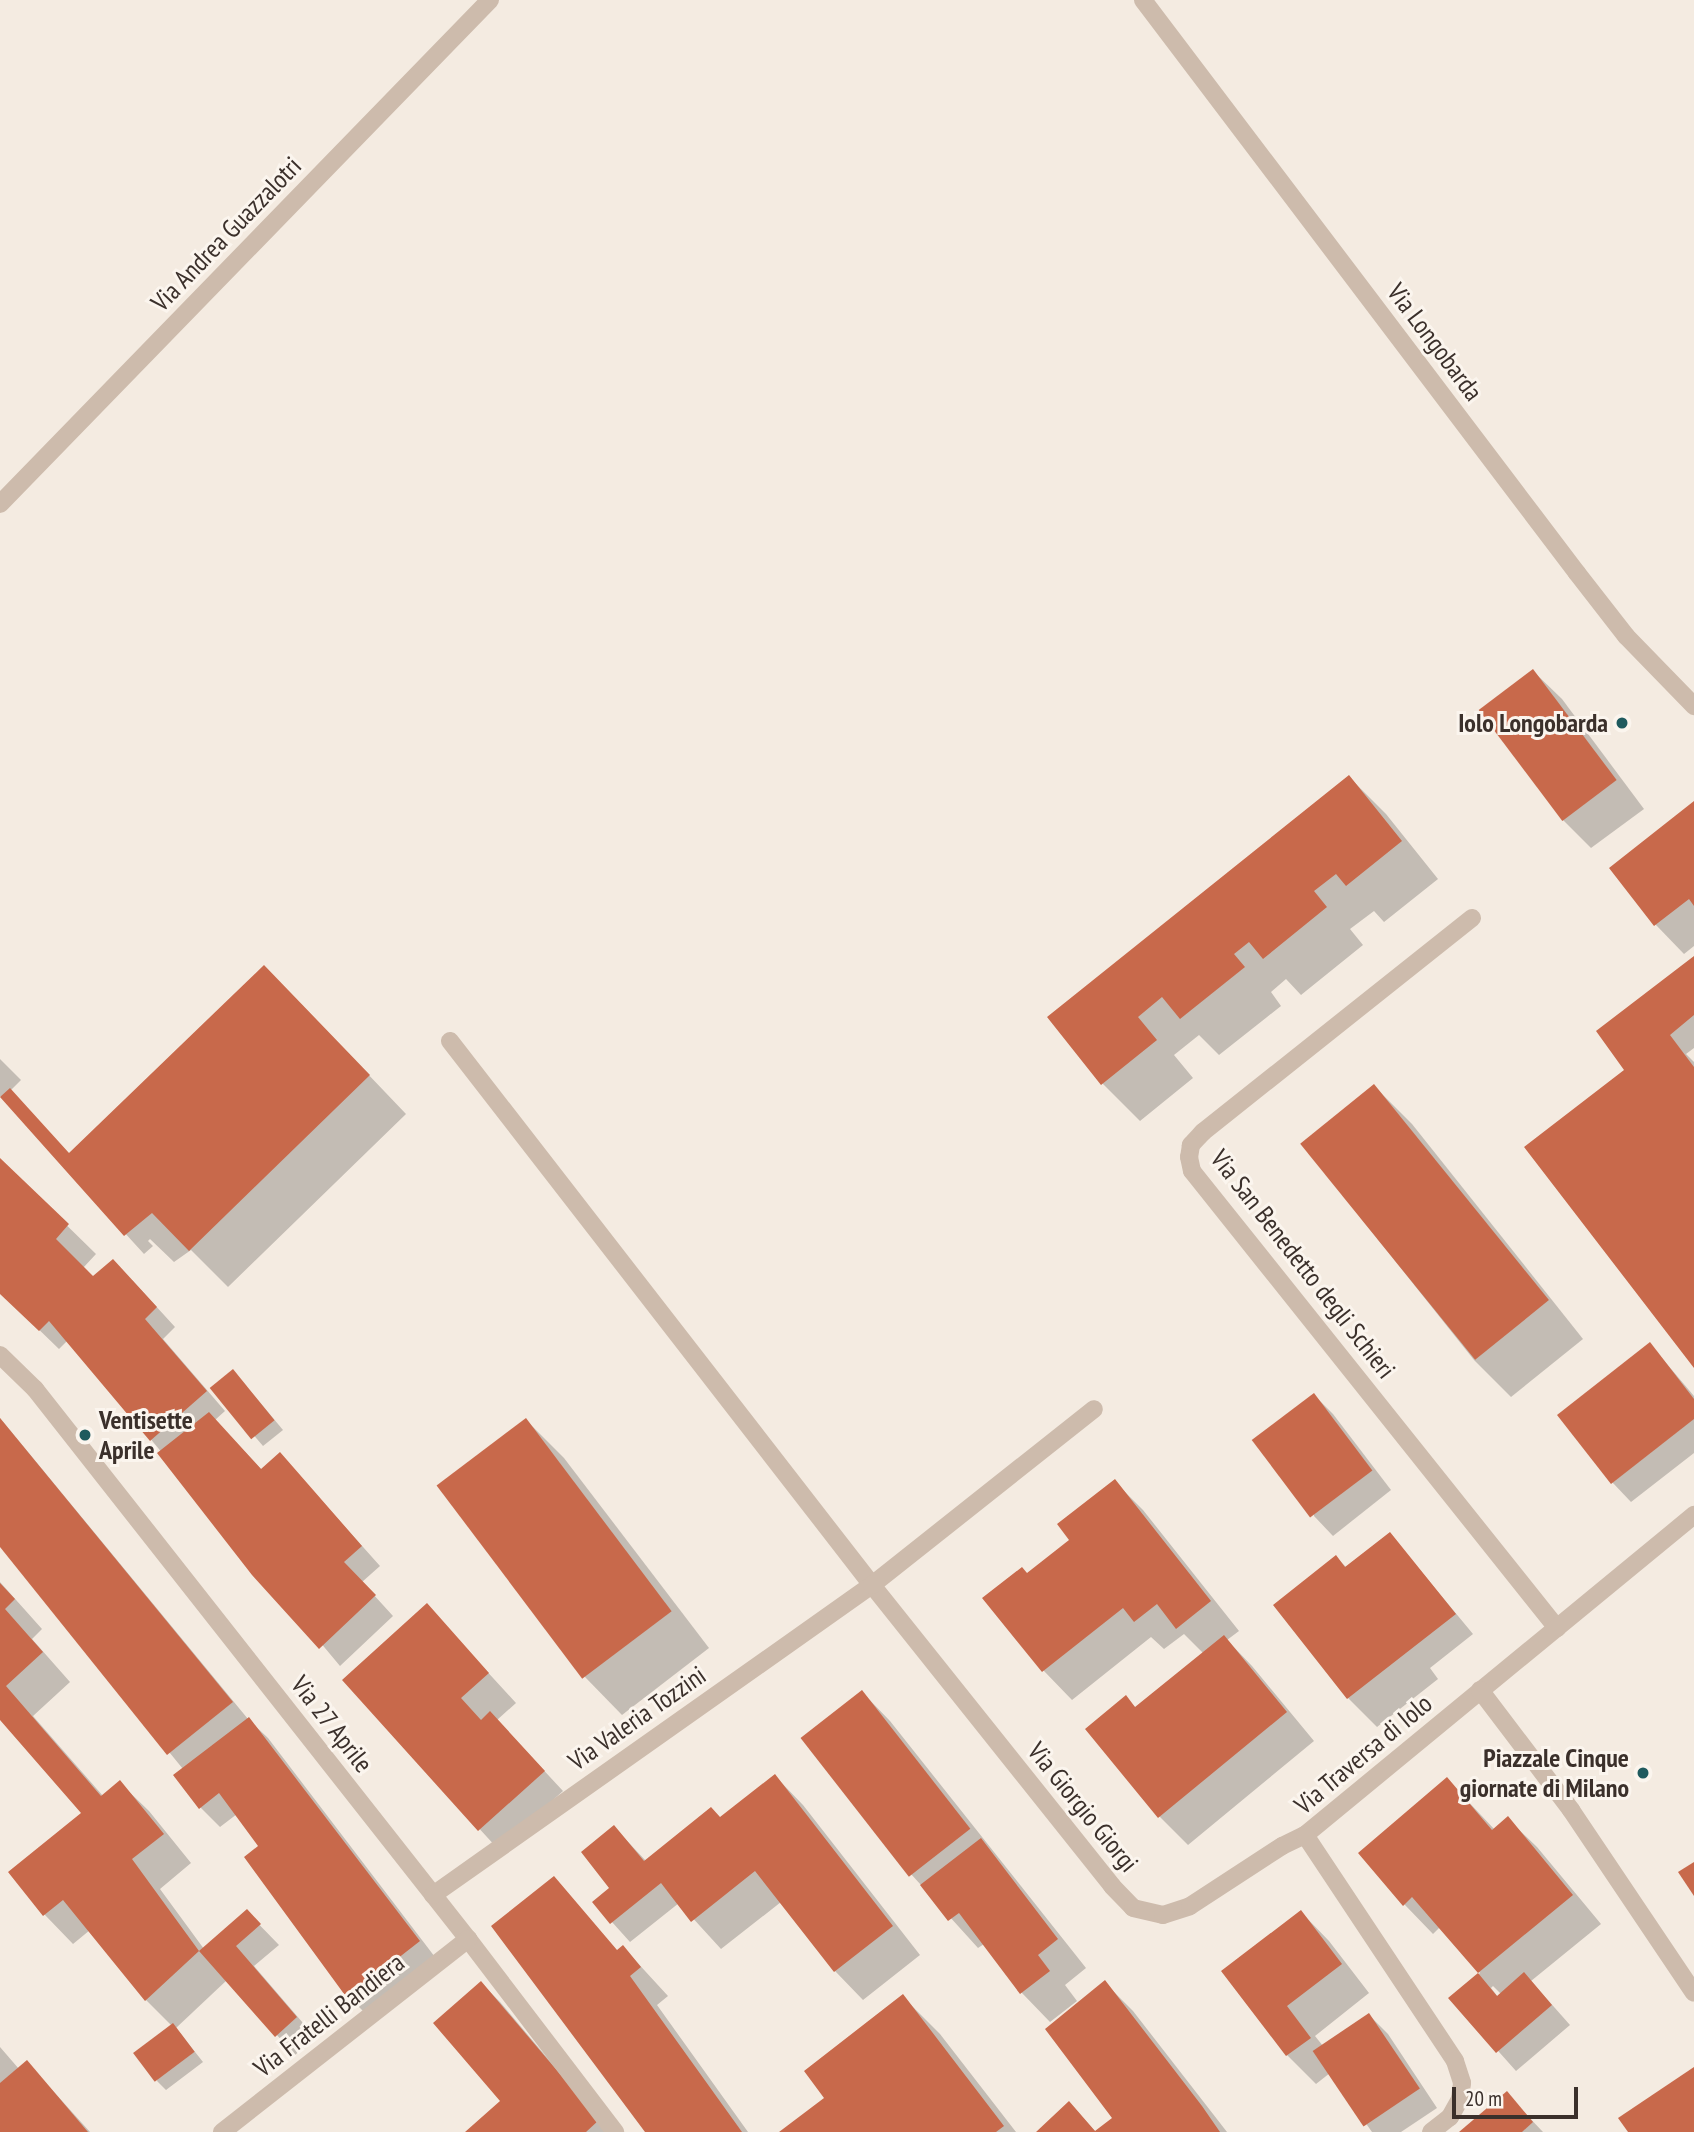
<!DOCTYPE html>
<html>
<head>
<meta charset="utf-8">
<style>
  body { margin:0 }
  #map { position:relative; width:1694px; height:2132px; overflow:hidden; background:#f4ebe1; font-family:"PT Sans Narrow",sans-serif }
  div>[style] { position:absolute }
  .shadow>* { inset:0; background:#0003 }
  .building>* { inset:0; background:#c8694b; transform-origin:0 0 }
  .street>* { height:18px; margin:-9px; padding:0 9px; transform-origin:9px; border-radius:9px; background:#cdbbac }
  .dots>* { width:19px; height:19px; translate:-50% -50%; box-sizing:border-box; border:4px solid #fbf5ee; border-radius:50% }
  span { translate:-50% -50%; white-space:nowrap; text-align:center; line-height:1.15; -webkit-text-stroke:6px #fbf5ee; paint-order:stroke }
  .street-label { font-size:26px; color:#3b302b }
  .poi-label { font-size:26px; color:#3b302b; font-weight:700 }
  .right { translate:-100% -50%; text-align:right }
  .left { translate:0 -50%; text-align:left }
  .scale { position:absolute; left:1452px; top:2087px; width:126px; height:32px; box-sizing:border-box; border:4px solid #3b302b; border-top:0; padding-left:9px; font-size:21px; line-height:24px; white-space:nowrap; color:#3b302b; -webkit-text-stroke:5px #fbf5ee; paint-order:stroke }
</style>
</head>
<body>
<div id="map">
  <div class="shadow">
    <div style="clip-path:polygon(1533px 671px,1562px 699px,1644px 809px,1591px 848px,1563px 820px)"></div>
    <div style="clip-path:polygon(1349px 777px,1386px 814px,1438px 879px,1384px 922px,1374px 911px,1350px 929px,1363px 945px,1301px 995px,1286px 979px,1271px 992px,1281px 1006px,1219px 1055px,1199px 1035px,1174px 1055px,1193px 1078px,1140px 1121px,1103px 1084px,1049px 1017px)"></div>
    <div style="clip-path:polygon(1694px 804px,1694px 946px,1684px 954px,1656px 925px,1611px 868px)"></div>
    <div style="clip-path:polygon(1694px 959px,1694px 1048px,1686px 1054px,1694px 1062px,1694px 1365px,1627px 1070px)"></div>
    <div style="clip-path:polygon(301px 1004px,406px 1114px,228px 1287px,191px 1250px,174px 1262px,150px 1239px,148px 1241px,153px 1246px,144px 1254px,0 1096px,0 1059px,21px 1080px,10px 1091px,70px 1155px)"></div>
    <div style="clip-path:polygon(1374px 1086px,1412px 1124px,1583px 1339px,1511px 1397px,1474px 1360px,1302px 1144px)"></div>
    <div style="clip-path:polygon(0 1160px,96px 1254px,83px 1268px,93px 1278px,132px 1280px,175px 1327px,163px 1339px,225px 1411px,215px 1420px,262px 1470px,280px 1454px,380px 1566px,362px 1582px,393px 1616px,340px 1666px,68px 1340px,59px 1349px,0 1292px)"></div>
    <div style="clip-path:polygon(1650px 1344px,1694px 1396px,1694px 1453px,1631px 1502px,1612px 1482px)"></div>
    <div style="clip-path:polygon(242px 1381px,283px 1430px,263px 1446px,213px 1388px)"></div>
    <div style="clip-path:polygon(1314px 1395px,1333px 1414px,1391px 1490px,1333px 1536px,1314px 1516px)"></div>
    <div style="clip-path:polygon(0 1418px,248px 1719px,268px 1738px,438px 1961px,368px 2016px,349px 1997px,261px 1846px,237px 1814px,220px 1827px,201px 1808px,176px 1775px,183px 1769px,0 1545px)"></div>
    <div style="clip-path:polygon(526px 1420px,564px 1458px,709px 1648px,622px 1715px,585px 1677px)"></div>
    <div style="clip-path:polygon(1114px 1481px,1143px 1510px,1239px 1631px,1227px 1640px,1252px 1666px,1314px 1741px,1188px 1845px,1159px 1816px,1126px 1698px,1137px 1709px,1204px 1654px,1184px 1634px,1164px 1649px,1151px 1637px,1072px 1700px,1044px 1671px,985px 1598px,1028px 1575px,1071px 1540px)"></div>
    <div style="clip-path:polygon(1390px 1534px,1473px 1634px,1430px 1668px,1438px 1679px,1377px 1727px,1348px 1698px,1275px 1606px,1336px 1557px,1347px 1568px)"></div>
    <div style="clip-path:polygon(0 1582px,42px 1629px,32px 1639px,70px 1682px,33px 1716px,103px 1796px,120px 1783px,149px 1811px,191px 1863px,160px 1889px,204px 1949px,247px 1912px,279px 1945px,254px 1966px,315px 2037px,295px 2055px,227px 1980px,176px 2028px,203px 2062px,166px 2090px,157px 2081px,172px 2026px,146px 2000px,90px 1930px,73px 1944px,45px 1915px,10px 1872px,83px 1813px,0 1719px)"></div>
    <div style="clip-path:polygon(427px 1606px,516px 1703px,497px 1720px,563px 1791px,498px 1849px,385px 1726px)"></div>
    <div style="clip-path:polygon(862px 1692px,890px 1721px,1086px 1968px,1065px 1985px,1077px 2001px,1050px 2022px,1022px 1993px,984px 1944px,978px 1948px,911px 1874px)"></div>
    <div style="clip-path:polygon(775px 1776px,803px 1805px,920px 1955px,863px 2000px,835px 1971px,781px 1902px,721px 1949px,679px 1903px,630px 1942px,594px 1902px,612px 1888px,614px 1827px,646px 1861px,720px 1818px)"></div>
    <div style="clip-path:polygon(evenodd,1447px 1779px,1495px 1830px,1508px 1819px,1537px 1847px,1601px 1924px,1531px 1981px,1570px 2025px,1516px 2071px,1451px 1998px,1480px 1973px,1440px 1927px,1433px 1934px,1405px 1905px,1361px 1853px,1447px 1779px,1493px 1986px,1501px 1994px,1498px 1997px,1491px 1988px,1493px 1986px)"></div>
    <div style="clip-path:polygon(554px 1879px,610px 1944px,618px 1952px,623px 1947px,668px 1996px,657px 2005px,748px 2132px,647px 2132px)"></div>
    <div style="clip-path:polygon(1301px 1912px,1329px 1941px,1369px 1993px,1315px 2036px,1323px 2046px,1369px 2015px,1388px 2034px,1437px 2108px,1401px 2132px,1372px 2132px,1330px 2073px,1316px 2084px,1287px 2055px,1223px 1971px)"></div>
    <div style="clip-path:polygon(1104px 1982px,1133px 2011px,1227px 2132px,1039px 2132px,1069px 2103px,1096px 2132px,1114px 2118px)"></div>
    <div style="clip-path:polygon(481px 1983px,500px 2002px,610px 2132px,468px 2132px,502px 2101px)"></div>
    <div style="clip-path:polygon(903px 1997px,940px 2034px,1016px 2132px,782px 2132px,827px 2098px)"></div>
    <div style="clip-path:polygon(0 2047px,19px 2069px,27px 2062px,90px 2132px,0 2132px)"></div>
    <div style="clip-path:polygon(1507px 2094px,1543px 2132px,1462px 2132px)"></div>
  </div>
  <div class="building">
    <div style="left:1533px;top:669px;width:139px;height:68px;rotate:53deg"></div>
    <div style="clip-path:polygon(1349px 775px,1402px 841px,1346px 886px,1336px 874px,1314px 891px,1327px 907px,1263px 959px,1249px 942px,1234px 954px,1245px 967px,1180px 1019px,1162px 997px,1138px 1017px,1157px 1040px,1101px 1085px,1047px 1017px)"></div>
    <div style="clip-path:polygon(1694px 801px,1694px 906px,1689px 899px,1654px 926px,1609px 868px)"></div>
    <div style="clip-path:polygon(1694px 956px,1694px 1015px,1670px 1035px,1694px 1067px,1694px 1368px,1524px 1147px,1624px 1070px,1596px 1031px)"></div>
    <div style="clip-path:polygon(264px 965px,370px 1075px,189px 1251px,152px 1213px,124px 1236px,0 1097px,10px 1088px,69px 1153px)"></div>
    <div style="left:1374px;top:1084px;width:278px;height:95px;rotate:51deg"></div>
    <div style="clip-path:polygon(0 1158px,69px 1224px,56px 1239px,93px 1276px,113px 1259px,157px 1307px,145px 1319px,207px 1391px,150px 1441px,49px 1321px,39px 1331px,0 1294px)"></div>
    <div style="clip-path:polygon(1650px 1342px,1694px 1399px,1694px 1419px,1611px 1484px,1557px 1415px)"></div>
    <div style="left:233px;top:1369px;width:66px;height:30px;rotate:51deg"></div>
    <div style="left:1314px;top:1393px;width:97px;height:78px;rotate:53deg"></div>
    <div style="clip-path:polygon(209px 1412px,261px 1469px,280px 1452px,362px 1546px,344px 1562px,376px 1595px,319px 1649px,252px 1575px,157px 1453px)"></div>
    <div style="clip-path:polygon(0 1418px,233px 1702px,167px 1755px,0 1547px)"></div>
    <div style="left:526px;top:1418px;width:242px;height:112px;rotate:53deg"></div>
    <div style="clip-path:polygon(1115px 1479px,1211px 1601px,1176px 1629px,1157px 1604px,1134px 1622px,1123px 1608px,1042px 1672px,982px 1598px,1022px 1567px,1027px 1573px,1069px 1540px,1057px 1524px)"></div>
    <div style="clip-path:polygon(1390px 1532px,1456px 1614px,1347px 1699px,1273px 1605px,1336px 1555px,1345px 1567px)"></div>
    <div style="clip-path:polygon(0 1583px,15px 1599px,5px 1609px,43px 1652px,6px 1686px,101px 1796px,120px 1780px,164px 1834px,132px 1859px,199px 1951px,247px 1909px,261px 1924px,236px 1946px,297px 2017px,275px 2037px,199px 1951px,145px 2001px,63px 1900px,43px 1916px,8px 1872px,81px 1813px,0 1720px)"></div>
    <div style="clip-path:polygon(427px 1603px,489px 1673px,461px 1698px,481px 1720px,490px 1711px,545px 1771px,478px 1831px,342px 1680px)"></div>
    <div style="clip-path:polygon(1224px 1635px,1287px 1712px,1158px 1818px,1085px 1729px,1126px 1695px,1135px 1707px)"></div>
    <div style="left:862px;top:1690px;width:176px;height:78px;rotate:52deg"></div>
    <div style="clip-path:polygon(249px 1717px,420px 1941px,347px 1998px,244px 1857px,258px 1846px,219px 1793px,199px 1809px,173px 1775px)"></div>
    <div style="clip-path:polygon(775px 1774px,893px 1926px,834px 1972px,755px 1871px,691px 1922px,661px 1883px,610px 1924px,592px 1902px,609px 1888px,581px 1852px,614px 1825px,644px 1861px,711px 1807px,720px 1817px)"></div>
    <div style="clip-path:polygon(1447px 1777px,1492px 1830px,1508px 1816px,1573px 1895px,1478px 1973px,1412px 1897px,1403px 1906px,1358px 1853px)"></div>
    <div style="clip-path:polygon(981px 1838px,1058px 1939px,1038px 1955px,1050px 1971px,1020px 1994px,959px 1913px,948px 1921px,920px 1885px)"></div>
    <div style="clip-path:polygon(1694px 1862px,1694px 1896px,1678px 1872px)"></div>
    <div style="clip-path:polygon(554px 1876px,617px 1950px,623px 1945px,641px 1967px,630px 1976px,742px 2132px,645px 2132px,491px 1926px)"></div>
    <div style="clip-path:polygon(1301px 1910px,1342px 1964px,1287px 2006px,1311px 2038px,1286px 2056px,1221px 1971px)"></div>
    <div style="clip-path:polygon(1524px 1972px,1552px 2005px,1496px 2053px,1448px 1998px,1478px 1973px,1497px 1996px)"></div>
    <div style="clip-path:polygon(1105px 1980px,1202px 2106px,1220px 2132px,1036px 2132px,1069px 2101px,1095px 2131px,1112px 2118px,1045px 2029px)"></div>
    <div style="clip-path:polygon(481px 1981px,599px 2120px,586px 2132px,465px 2132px,500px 2101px,433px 2023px)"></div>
    <div style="clip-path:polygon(903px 1994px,1004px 2126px,996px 2132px,779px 2132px,824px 2098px,804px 2071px)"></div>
    <div style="left:1369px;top:2013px;width:91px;height:68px;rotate:56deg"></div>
    <div style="left:173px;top:2023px;width:36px;height:50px;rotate:53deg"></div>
    <div style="clip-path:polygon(27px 2060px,88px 2132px,0 2132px,0 2083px)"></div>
    <div style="clip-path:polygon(1694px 2067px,1694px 2132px,1628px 2132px,1618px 2118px)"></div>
    <div style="clip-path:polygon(1507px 2091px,1533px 2122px,1522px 2132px,1459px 2132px)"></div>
  </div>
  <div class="street">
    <div style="left:1143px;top:0;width:719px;rotate:52.86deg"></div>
    <div style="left:1577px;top:573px;width:80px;rotate:52.1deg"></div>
    <div style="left:1626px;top:636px;width:98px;rotate:45.8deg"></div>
    <div style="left:0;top:504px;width:703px;rotate:-45.81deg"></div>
    <div style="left:1472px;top:918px;width:344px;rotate:141.5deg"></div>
    <div style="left:1203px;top:1132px;width:18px;rotate:133deg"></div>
    <div style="left:1191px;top:1145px;width:12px;rotate:99deg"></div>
    <div style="left:1189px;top:1157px;width:14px;rotate:78deg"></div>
    <div style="left:1192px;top:1171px;width:585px;rotate:51.39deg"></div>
    <div style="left:450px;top:1041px;width:688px;rotate:52.2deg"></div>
    <div style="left:872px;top:1585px;width:385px;rotate:51.4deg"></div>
    <div style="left:1112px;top:1886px;width:30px;rotate:46deg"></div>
    <div style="left:1133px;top:1908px;width:31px;rotate:13deg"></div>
    <div style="left:1163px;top:1915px;width:28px;rotate:-18deg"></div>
    <div style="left:1190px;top:1906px;width:110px;rotate:-33.1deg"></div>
    <div style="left:1282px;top:1846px;width:25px;rotate:-26deg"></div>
    <div style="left:1305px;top:1835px;width:504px;rotate:-39.44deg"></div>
    <div style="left:0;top:1355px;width:49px;rotate:44.2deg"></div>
    <div style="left:35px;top:1389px;width:700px;rotate:51.79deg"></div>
    <div style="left:468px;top:1939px;width:243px;rotate:52.7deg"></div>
    <div style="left:1480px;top:1690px;width:151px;rotate:52.8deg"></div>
    <div style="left:1571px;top:1810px;width:220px;rotate:56.1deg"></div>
    <div style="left:1305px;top:1835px;width:271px;rotate:56.4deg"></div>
    <div style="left:1455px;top:2061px;width:23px;rotate:72deg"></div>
    <div style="left:1462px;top:2083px;width:16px;rotate:97deg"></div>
    <div style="left:1460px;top:2099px;width:21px;rotate:119deg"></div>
    <div style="left:1450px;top:2117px;width:24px;rotate:142deg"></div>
    <div style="left:433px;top:1895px;width:537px;rotate:-35.23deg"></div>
    <div style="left:872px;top:1585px;width:283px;rotate:-38.4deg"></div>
    <div style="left:222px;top:2132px;width:313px;rotate:-38.1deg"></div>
  </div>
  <div class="dots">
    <div style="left:1622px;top:723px;background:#1f5a5e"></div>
    <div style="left:85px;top:1435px;background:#1f5a5e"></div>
    <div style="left:1643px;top:1773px;background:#1f5a5e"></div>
  </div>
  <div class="street-label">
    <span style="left:226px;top:234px;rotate:-46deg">Via Andrea Guazzalotri</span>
    <span style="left:1435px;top:342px;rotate:53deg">Via Longobarda</span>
    <span style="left:1303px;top:1264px;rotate:52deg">Via San Benedetto degli Schieri</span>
    <span style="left:637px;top:1718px;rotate:-35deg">Via Valeria Tozzini</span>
    <span style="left:332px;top:1724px;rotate:52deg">Via 27 Aprile</span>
    <span style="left:1363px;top:1754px;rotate:-40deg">Via Traversa di Iolo</span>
    <span style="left:1083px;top:1807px;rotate:51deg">Via Giorgio Giorgi</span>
    <span style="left:329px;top:2015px;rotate:-38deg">Via Fratelli Bandiera</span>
  </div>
  <div class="poi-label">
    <span class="right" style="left:1608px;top:723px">Iolo Longobarda</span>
    <span class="left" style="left:99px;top:1435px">Ventisette<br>Aprile</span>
    <span class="right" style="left:1629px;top:1773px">Piazzale Cinque<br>giornate di Milano</span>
  </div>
  <div class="scale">20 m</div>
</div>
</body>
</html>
